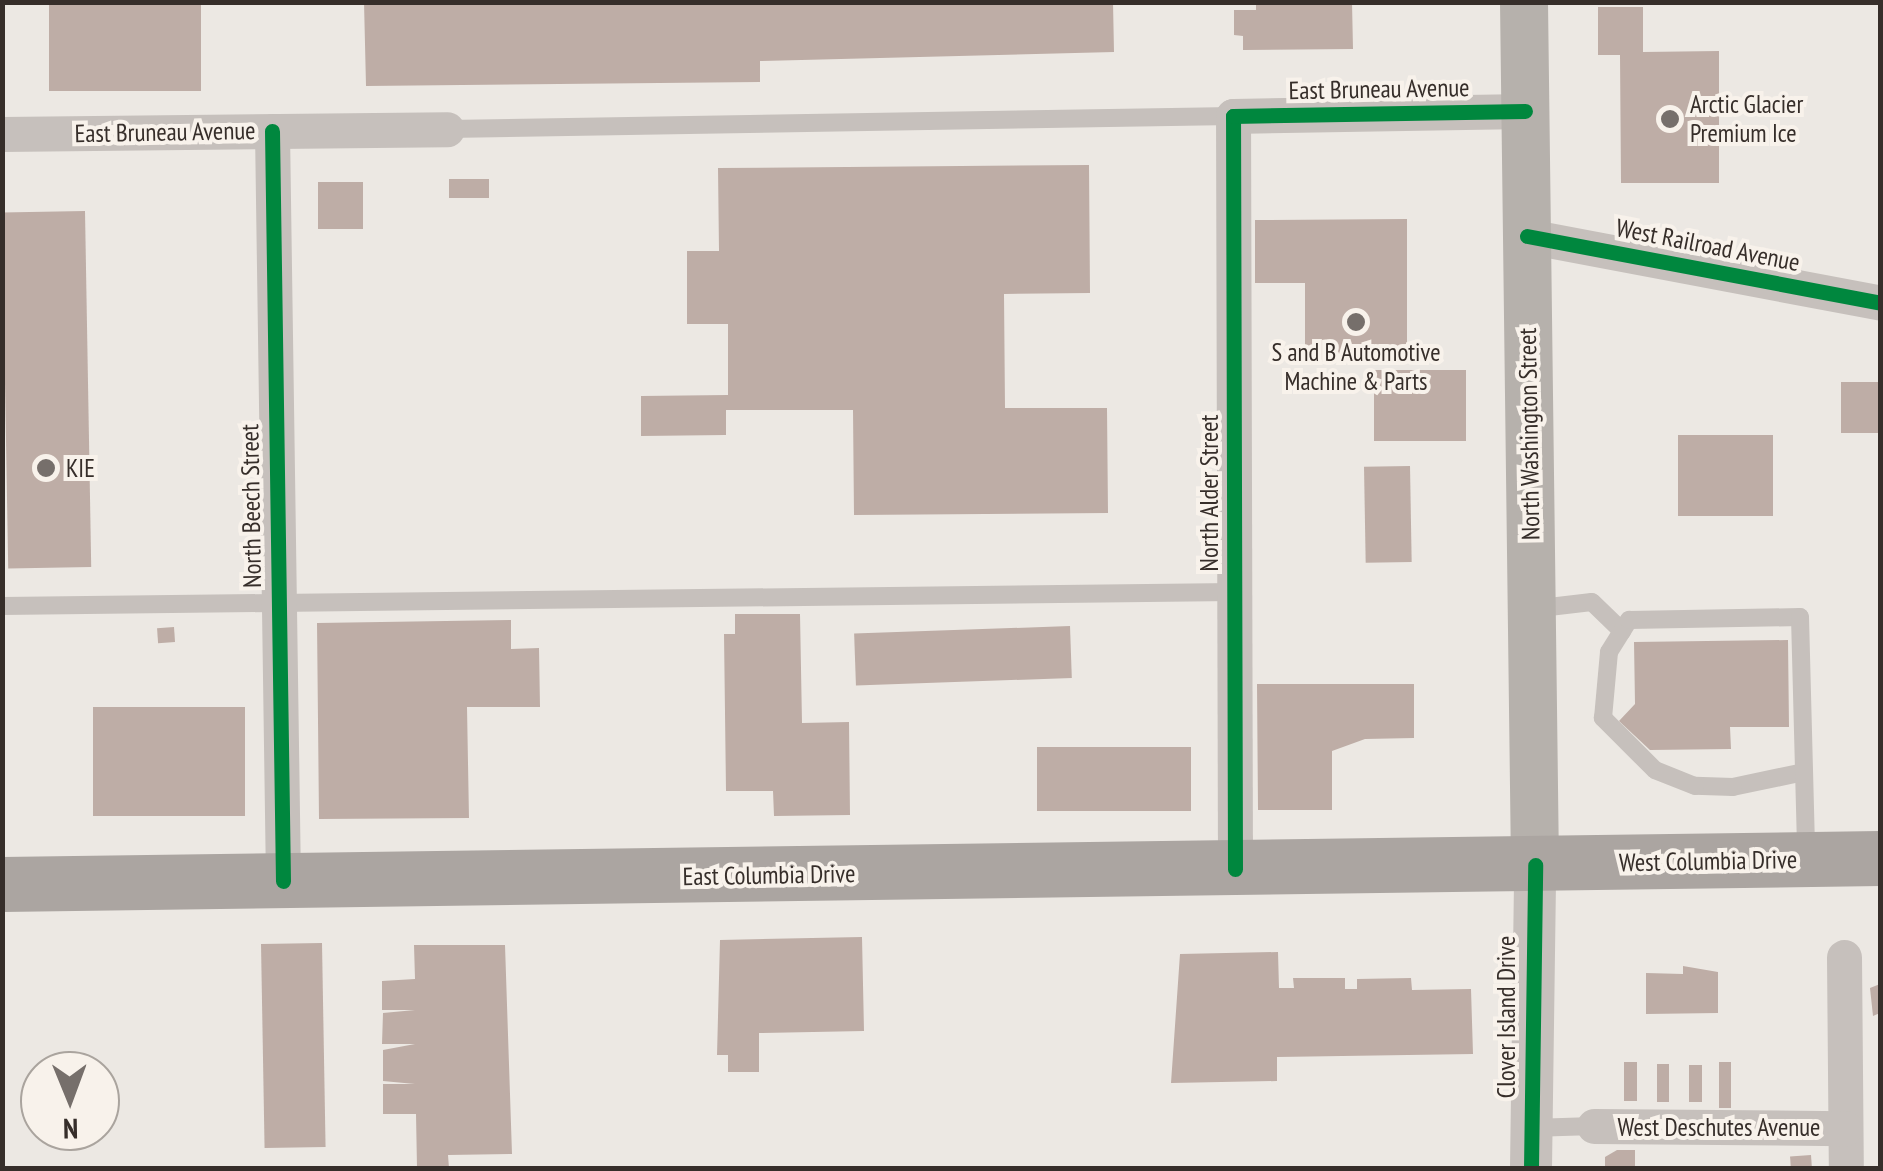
<!DOCTYPE html>
<html>
<head>
<meta charset="utf-8">
<style>
  body { margin:0 }
  #map { position:relative; width:1883px; height:1171px; overflow:hidden; background:#ece8e3; font-family:"PT Sans Narrow",sans-serif }
  div>[style] { position:absolute }
  .building>* { inset:0; background:#beada6; transform-origin:0 0 }
  .service>* { height:18px; margin:-9px; padding:0 9px; transform-origin:9px; border-radius:9px; background:#c6c0bc }
  .minor>* { height:35px; margin:-17.5px; padding:0 17.5px; transform-origin:17.5px; border-radius:17.5px; background:#c6c0bc }
  .tertiary>* { height:42px; margin:-21px; padding:0 21px; transform-origin:21px; border-radius:21px; background:#c6c0bc }
  .secondary>* { height:48px; margin:-24px; padding:0 24px; transform-origin:24px; border-radius:24px; background:#b6b1ac }
  .primary>* { height:55px; margin:-27.5px; padding:0 27.5px; transform-origin:27.5px; border-radius:27.5px; background:#aba5a1 }
  .cycleway>* { height:15px; margin:-7.5px; padding:0 7.5px; transform-origin:7.5px; border-radius:7.5px; background:#00873e }
  .dots>* { width:28px; height:28px; translate:-50% -50%; box-sizing:border-box; border:5px solid #f8f2eb; border-radius:50% }
  span { translate:-50% -50%; white-space:nowrap; text-align:center; line-height:1.15; -webkit-text-stroke:8px #f8f2eb; paint-order:stroke }
  .street-label { font-size:25px; color:#362e2a }
  .poi-label { font-size:25px; color:#362e2a }
  .left { translate:0 -50%; text-align:left }
  .frame { position:absolute; inset:0; border:5px solid #362e2a; pointer-events:none }
  .north { position:absolute; left:20px; top:1051px; width:100px; height:100px; box-sizing:border-box; background:#f8f2eb; border:2px solid #aaa49e; border-radius:50%; rotate:179deg; font-size:28px; font-weight:700; line-height:40px; text-align:center; color:#362e2a }
  .north::after { content:''; display:block; margin:auto; width:35px; height:45px; background:#766f6b; clip-path:polygon(50% 0,100% 100%,50% 72%,0 100%) }
</style>
</head>
<body>
<div id="map">
  <div class="building">
    <div style="left:49px;top:2px;width:152px;height:89px"></div>
    <div style="clip-path:polygon(364px 2px,1113px 2px,1114px 52px,760px 61px,760px 82px,366px 86px)"></div>
    <div style="clip-path:polygon(1352px 2px,1353px 49px,1243px 50px,1243px 36px,1234px 35px,1234px 10px,1256px 10px,1256px 3px)"></div>
    <div style="clip-path:polygon(1598px 7px,1643px 7px,1643px 52px,1719px 51px,1719px 183px,1621px 183px,1620px 55px,1598px 55px)"></div>
    <div style="clip-path:polygon(1089px 165px,1090px 293px,1004px 294px,1005px 408px,1107px 408px,1108px 513px,854px 515px,853px 410px,726px 410px,726px 435px,641px 436px,641px 396px,728px 395px,728px 324px,687px 324px,687px 251px,719px 251px,718px 168px)"></div>
    <div style="left:489px;top:179px;width:19px;height:40px;rotate:90deg"></div>
    <div style="left:318px;top:182px;width:45px;height:47px"></div>
    <div style="left:85px;top:211px;width:356px;height:83px;rotate:89deg"></div>
    <div style="clip-path:polygon(1407px 219px,1407px 361px,1305px 362px,1305px 283px,1255px 283px,1255px 220px)"></div>
    <div style="left:1466px;top:370px;width:71px;height:92px;rotate:90deg"></div>
    <div style="left:1880px;top:382px;width:51px;height:39px;rotate:90deg"></div>
    <div style="left:1678px;top:435px;width:95px;height:81px"></div>
    <div style="left:1410px;top:466px;width:96px;height:46px;rotate:89deg"></div>
    <div style="clip-path:polygon(735px 614px,800px 614px,802px 723px,849px 722px,850px 815px,774px 816px,773px 791px,726px 791px,724px 634px,735px 634px)"></div>
    <div style="clip-path:polygon(511px 620px,511px 649px,539px 648px,540px 707px,467px 707px,469px 818px,319px 819px,317px 623px)"></div>
    <div style="left:1070px;top:626px;width:52px;height:216px;rotate:88deg"></div>
    <div style="left:174px;top:627px;width:15px;height:17px;rotate:86deg"></div>
    <div style="clip-path:polygon(1788px 640px,1789px 727px,1730px 727px,1731px 749px,1650px 750px,1619px 721px,1635px 704px,1634px 642px)"></div>
    <div style="clip-path:polygon(1257px 684px,1414px 684px,1414px 738px,1365px 739px,1332px 751px,1332px 810px,1258px 810px)"></div>
    <div style="left:93px;top:707px;width:152px;height:109px"></div>
    <div style="left:1191px;top:747px;width:64px;height:154px;rotate:90deg"></div>
    <div style="clip-path:polygon(862px 937px,864px 1031px,759px 1033px,759px 1072px,728px 1072px,728px 1055px,717px 1055px,720px 940px)"></div>
    <div style="left:322px;top:943px;width:204px;height:61px;rotate:89deg"></div>
    <div style="clip-path:polygon(414px 945px,505px 945px,512px 1154px,448px 1155px,449px 1168px,417px 1168px,416px 1114px,383px 1114px,383px 1084px,415px 1084px,383px 1081px,383px 1050px,415px 1044px,382px 1044px,383px 1013px,415px 1010px,382px 1010px,382px 981px,415px 979px)"></div>
    <div style="clip-path:polygon(1278px 952px,1279px 988px,1294px 988px,1293px 978px,1345px 978px,1345px 989px,1357px 989px,1357px 979px,1411px 978px,1412px 990px,1471px 989px,1473px 1054px,1277px 1057px,1277px 1081px,1171px 1083px,1180px 954px)"></div>
    <div style="clip-path:polygon(1683px 966px,1718px 972px,1718px 1013px,1646px 1014px,1646px 973px,1683px 974px)"></div>
    <div style="clip-path:polygon(1880px 984px,1880px 1013px,1873px 1016px,1870px 988px)"></div>
    <div style="left:1624px;top:1062px;width:13px;height:39px"></div>
    <div style="left:1719px;top:1062px;width:12px;height:46px"></div>
    <div style="left:1657px;top:1064px;width:12px;height:38px"></div>
    <div style="left:1689px;top:1065px;width:13px;height:37px"></div>
    <div style="clip-path:polygon(1617px 1150px,1635px 1150px,1635px 1168px,1605px 1168px,1605px 1157px)"></div>
    <div style="left:1811px;top:1155px;width:13px;height:21px;rotate:86deg"></div>
  </div>
  <div class="service">
    <div style="left:447px;top:129px;width:786px;rotate:-0.95deg"></div>
    <div style="left:2px;top:606px;width:1232px;rotate:-0.65deg"></div>
    <div style="left:1532px;top:609px;width:60px;rotate:-6.7deg"></div>
    <div style="left:1592px;top:602px;width:42px;rotate:44deg"></div>
    <div style="left:1804px;top:772px;width:73px;rotate:168.1deg"></div>
    <div style="left:1733px;top:787px;width:38px;rotate:-178deg"></div>
    <div style="left:1695px;top:786px;width:43px;rotate:-158.2deg"></div>
    <div style="left:1655px;top:770px;width:74px;rotate:-135deg"></div>
    <div style="left:1603px;top:718px;width:66px;rotate:-84.8deg"></div>
    <div style="left:1609px;top:652px;width:38px;rotate:-58deg"></div>
    <div style="left:1629px;top:620px;width:171px;rotate:-1deg"></div>
    <div style="left:1800px;top:617px;width:237px;rotate:88.5deg"></div>
    <div style="left:1531px;top:1128px;width:63px;rotate:-1.8deg"></div>
  </div>
  <div class="minor">
    <div style="left:272px;top:131px;width:750px;rotate:89.16deg"></div>
    <div style="left:2px;top:134px;width:445px;rotate:-0.6deg"></div>
    <div style="left:1527px;top:236px;width:359px;rotate:10.7deg"></div>
    <div style="left:1235px;top:869px;width:753px;rotate:-90.15deg"></div>
    <div style="left:1233px;top:116px;width:292px;rotate:-1deg"></div>
    <div style="left:1844px;top:957px;width:211px;rotate:89.5deg"></div>
    <div style="left:1594px;top:1126px;width:251px;rotate:0.5deg"></div>
  </div>
  <div class="tertiary">
    <div style="left:1531px;top:1168px;width:303px;rotate:-89.2deg"></div>
  </div>
  <div class="secondary">
    <div style="left:1524px;top:2px;width:863px;rotate:89.27deg"></div>
  </div>
  <div class="primary">
    <div style="left:2px;top:884px;width:1878px;rotate:-0.79deg"></div>
  </div>
  <div class="cycleway">
    <div style="left:272px;top:131px;width:750px;rotate:89.16deg"></div>
    <div style="left:1527px;top:236px;width:359px;rotate:10.7deg"></div>
    <div style="left:1235px;top:869px;width:753px;rotate:-90.15deg"></div>
    <div style="left:1233px;top:116px;width:292px;rotate:-1deg"></div>
    <div style="left:1531px;top:1168px;width:303px;rotate:-89.2deg"></div>
  </div>
  <div class="dots">
    <div style="left:1670px;top:119px;background:#766f6b"></div>
    <div style="left:1356px;top:322px;background:#766f6b"></div>
    <div style="left:46px;top:468px;background:#766f6b"></div>
  </div>
  <div class="street-label">
    <span style="left:1379px;top:89px;rotate:-1deg">East Bruneau Avenue</span>
    <span style="left:165px;top:132px;rotate:-1deg">East Bruneau Avenue</span>
    <span style="left:1708px;top:245px;rotate:11deg">West Railroad Avenue</span>
    <span style="left:1529px;top:434px;rotate:-91deg">North Washington Street</span>
    <span style="left:1209px;top:493px;rotate:-90deg">North Alder Street</span>
    <span style="left:251px;top:506px;rotate:-91deg">North Beech Street</span>
    <span style="left:1708px;top:861px;rotate:-1deg">West Columbia Drive</span>
    <span style="left:769px;top:875px;rotate:-1deg">East Columbia Drive</span>
    <span style="left:1506px;top:1017px;rotate:-90deg">Clover Island Drive</span>
    <span style="left:1719px;top:1127px">West Deschutes Avenue</span>
  </div>
  <div class="poi-label">
    <span class="left" style="left:1690px;top:119px">Arctic Glacier<br>Premium Ice</span>
    <span style="left:1356px;top:367px">S and B Automotive<br>Machine &amp; Parts</span>
    <span class="left" style="left:66px;top:468px">KIE</span>
  </div>
  <div class="frame"></div>
  <div class="north">N</div>
</div>
</body>
</html>
